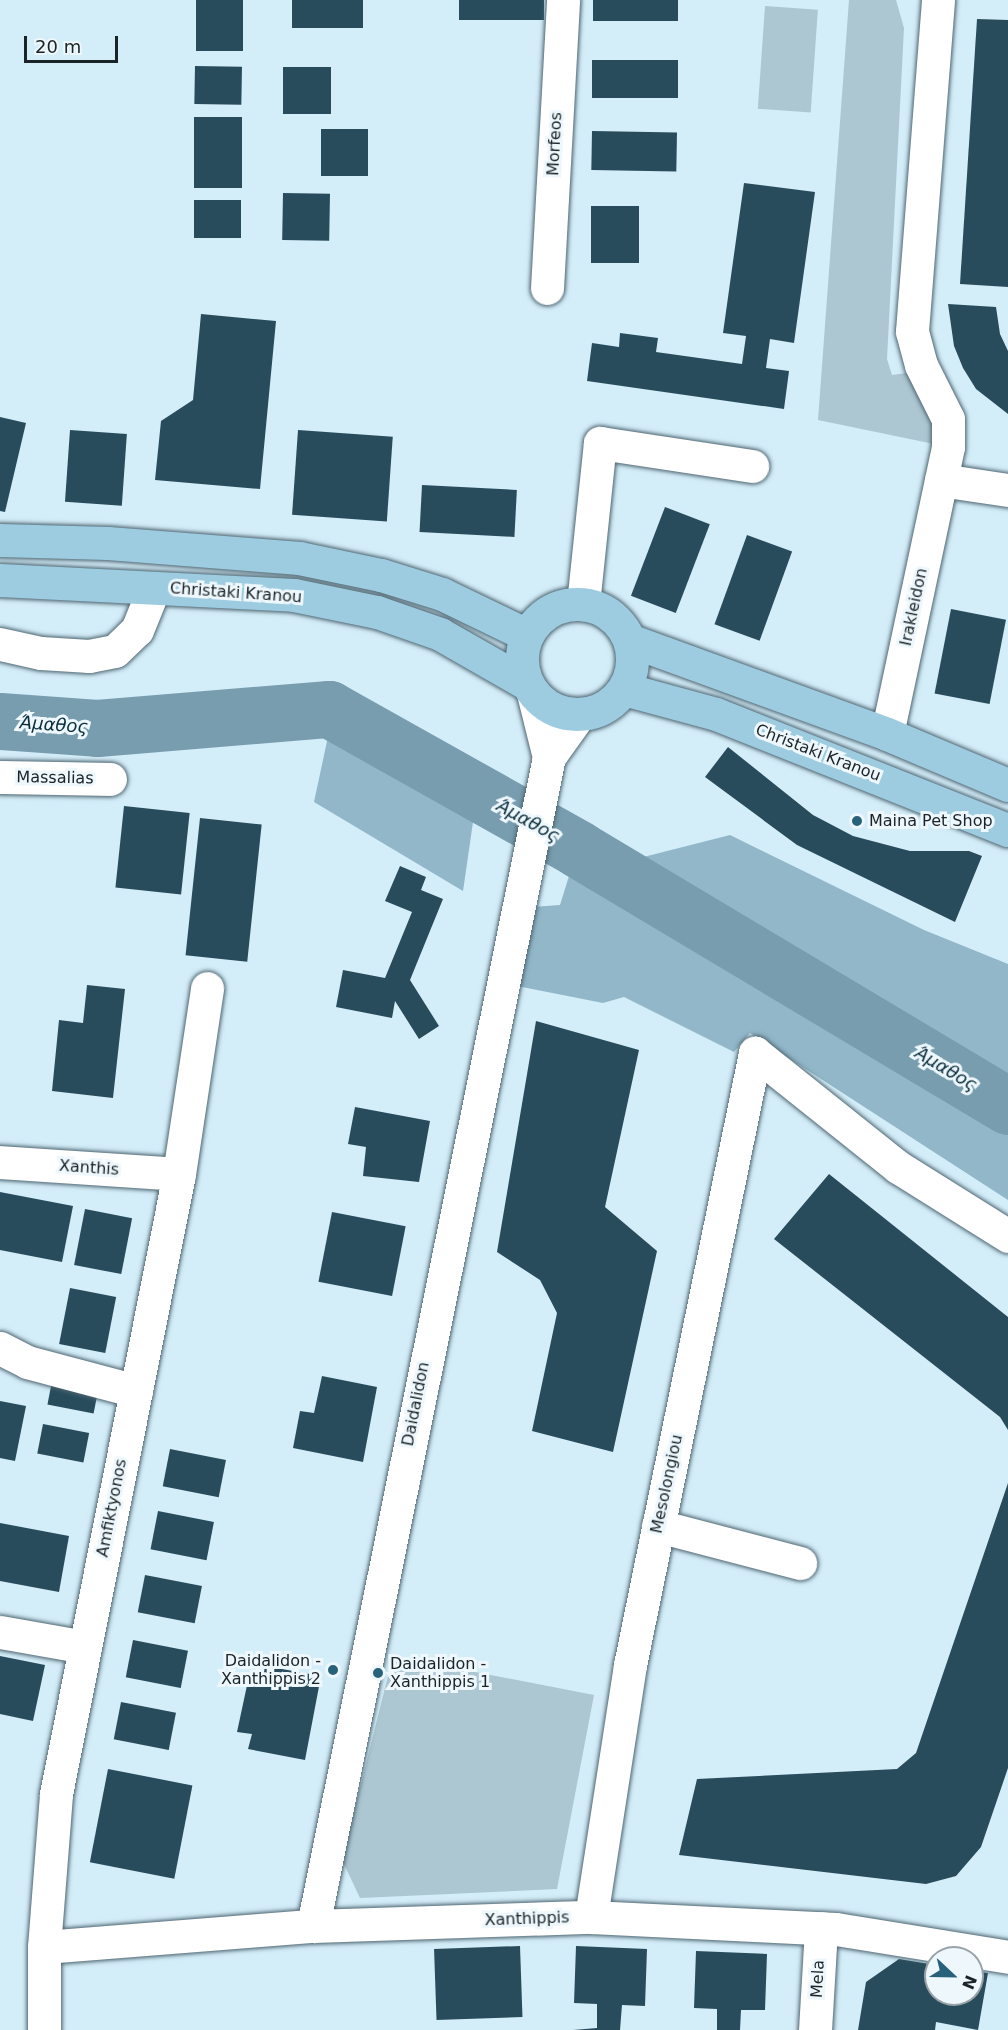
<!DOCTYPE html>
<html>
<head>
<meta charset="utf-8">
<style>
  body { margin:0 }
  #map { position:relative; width:1008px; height:2030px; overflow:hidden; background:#d3edf9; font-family:"DejaVu Sans",sans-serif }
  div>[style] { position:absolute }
  .green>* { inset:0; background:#acc6d2; transform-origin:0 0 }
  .forest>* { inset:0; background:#91b7c9 }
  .river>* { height:57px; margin:-28.5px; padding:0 28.5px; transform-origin:28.5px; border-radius:28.5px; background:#789daf }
  .building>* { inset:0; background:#294c5c; transform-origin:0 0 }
  .roads { filter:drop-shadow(0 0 2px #4f6671) drop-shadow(0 0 2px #4f6671) }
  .minor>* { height:33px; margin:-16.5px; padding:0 16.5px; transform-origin:16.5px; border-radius:16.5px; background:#fff }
  .major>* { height:33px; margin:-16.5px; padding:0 16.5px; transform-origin:16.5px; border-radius:16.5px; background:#9dcce1 }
  .major>.ring { margin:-16.5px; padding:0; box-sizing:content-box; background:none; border:33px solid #9dcce1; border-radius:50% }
  .dots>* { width:16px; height:16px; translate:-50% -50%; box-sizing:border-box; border:3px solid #edf7fc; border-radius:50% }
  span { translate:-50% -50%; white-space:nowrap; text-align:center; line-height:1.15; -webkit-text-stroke:6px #edf7fc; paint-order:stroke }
  .street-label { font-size:16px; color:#1a2428 }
  .poi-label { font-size:16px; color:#1a2428 }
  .left { translate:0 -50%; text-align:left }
  .right { translate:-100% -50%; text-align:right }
  .water-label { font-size:18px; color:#0b2e3d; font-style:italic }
  .north { position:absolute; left:924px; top:1946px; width:60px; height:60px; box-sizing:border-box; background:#edf7fc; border:2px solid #99a3a7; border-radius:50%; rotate:112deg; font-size:16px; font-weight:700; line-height:24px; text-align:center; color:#1a2428 }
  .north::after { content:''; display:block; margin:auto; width:21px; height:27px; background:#28627a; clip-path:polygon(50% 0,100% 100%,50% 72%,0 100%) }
  .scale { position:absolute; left:24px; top:36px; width:94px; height:27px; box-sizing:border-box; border:3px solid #1a2428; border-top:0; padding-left:8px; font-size:18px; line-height:21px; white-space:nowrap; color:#1a2428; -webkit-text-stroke:4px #edf7fc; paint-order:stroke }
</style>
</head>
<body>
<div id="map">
  <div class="green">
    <div style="clip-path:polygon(849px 0,896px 0,904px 28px,887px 359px,892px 375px,914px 372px,936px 421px,934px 444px,818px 420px)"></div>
    <div style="left:765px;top:6px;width:53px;height:103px;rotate:4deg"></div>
    <div style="clip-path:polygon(393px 1656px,594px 1695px,557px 1889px,360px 1898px,342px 1860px)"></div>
  </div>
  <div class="forest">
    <div style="clip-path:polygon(329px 732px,473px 822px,463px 891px,314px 802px)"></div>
    <div style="clip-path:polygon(730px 835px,924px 930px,1008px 964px,1008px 1200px,750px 1033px,734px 1052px,624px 997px,603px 1003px,517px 986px,532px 907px,560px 905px,569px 876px)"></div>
  </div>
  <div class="river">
    <div style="left:0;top:721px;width:97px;rotate:4.1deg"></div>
    <div style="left:97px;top:728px;width:233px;rotate:-4.7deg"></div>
    <div style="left:329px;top:709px;width:286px;rotate:29.3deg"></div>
    <div style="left:578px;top:849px;width:501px;rotate:30.87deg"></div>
  </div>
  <div class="building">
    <div style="left:196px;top:0;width:47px;height:51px"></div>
    <div style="left:292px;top:0;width:71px;height:28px"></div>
    <div style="left:459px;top:0;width:85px;height:20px"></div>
    <div style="left:593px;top:0;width:85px;height:21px"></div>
    <div style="clip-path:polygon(977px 19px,1008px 20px,1008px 287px,960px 284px)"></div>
    <div style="left:592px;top:60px;width:86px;height:38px"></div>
    <div style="left:195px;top:66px;width:47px;height:38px;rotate:1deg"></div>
    <div style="left:283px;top:67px;width:48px;height:47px"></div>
    <div style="left:194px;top:117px;width:48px;height:71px"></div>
    <div style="left:321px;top:129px;width:47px;height:47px"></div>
    <div style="left:592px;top:131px;width:85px;height:39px;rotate:1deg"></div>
    <div style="clip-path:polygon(744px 183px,815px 192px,794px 343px,770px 339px,766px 368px,789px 371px,784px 409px,587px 381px,592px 343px,619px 347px,620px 333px,658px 338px,656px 352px,742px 364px,746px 336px,723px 333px)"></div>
    <div style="left:283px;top:193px;width:47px;height:47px;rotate:1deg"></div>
    <div style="left:194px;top:200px;width:47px;height:38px"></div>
    <div style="left:591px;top:206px;width:48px;height:57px"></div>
    <div style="clip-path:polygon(948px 304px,996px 307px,1000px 334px,1008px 351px,1008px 414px,976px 389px,963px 368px,954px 346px)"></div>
    <div style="clip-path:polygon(201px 314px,276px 321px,260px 489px,155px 480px,161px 421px,193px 400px)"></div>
    <div style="clip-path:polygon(0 417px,26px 423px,5px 512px,0 511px)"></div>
    <div style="left:70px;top:430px;width:57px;height:72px;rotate:4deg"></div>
    <div style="left:298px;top:430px;width:95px;height:85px;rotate:4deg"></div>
    <div style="left:422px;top:485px;width:95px;height:47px;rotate:3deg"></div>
    <div style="left:665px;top:507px;width:48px;height:95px;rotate:21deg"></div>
    <div style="left:747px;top:535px;width:48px;height:95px;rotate:20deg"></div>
    <div style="left:951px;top:609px;width:56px;height:86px;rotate:11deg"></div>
    <div style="clip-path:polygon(728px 747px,813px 815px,853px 836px,910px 851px,969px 851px,982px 856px,955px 922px,797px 845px,705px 777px)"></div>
    <div style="left:124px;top:806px;width:66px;height:82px;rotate:6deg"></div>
    <div style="left:200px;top:818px;width:62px;height:138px;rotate:6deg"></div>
    <div style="clip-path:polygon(400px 866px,426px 877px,421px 890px,443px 899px,410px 980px,439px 1026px,419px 1039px,395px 1001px,392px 1018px,336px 1007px,343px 970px,385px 978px,412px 912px,385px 901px)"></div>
    <div style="clip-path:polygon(87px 985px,125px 989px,113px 1098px,52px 1091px,59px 1020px,83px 1023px)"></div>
    <div style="clip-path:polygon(536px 1021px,639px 1050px,605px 1207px,657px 1251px,613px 1452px,532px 1431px,557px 1313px,540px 1280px,497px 1252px)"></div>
    <div style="clip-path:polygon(355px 1107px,430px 1121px,419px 1182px,363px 1176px,366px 1147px,348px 1144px)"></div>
    <div style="clip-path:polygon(829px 1174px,1008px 1317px,1008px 1430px,1000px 1417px,774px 1239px)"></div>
    <div style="clip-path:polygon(0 1192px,73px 1206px,62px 1262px,0 1250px)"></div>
    <div style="left:85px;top:1209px;width:48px;height:57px;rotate:11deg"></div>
    <div style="left:332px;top:1212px;width:75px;height:71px;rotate:11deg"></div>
    <div style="left:70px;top:1288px;width:47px;height:57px;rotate:11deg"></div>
    <div style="left:53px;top:1376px;width:47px;height:29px;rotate:11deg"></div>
    <div style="clip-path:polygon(322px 1376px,377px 1387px,363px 1462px,293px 1448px,300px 1411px,314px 1413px)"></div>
    <div style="clip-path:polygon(0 1401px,26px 1406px,15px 1461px,0 1458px)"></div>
    <div style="left:43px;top:1424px;width:47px;height:30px;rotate:11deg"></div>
    <div style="left:170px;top:1449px;width:57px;height:38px;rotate:11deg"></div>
    <div style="clip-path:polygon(1008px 1483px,1008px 1768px,981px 1847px,956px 1876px,926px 1884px,679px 1855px,697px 1779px,897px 1769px,916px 1753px)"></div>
    <div style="left:158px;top:1511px;width:57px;height:39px;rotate:11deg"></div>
    <div style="clip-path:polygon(0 1523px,69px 1536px,59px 1592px,0 1581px)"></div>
    <div style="left:145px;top:1575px;width:58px;height:38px;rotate:11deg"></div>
    <div style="left:133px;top:1640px;width:56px;height:38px;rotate:11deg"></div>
    <div style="clip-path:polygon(0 1656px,45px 1665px,33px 1721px,0 1714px)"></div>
    <div style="clip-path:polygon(265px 1666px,321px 1676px,305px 1760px,248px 1749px,252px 1734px,237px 1732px,249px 1676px,263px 1679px)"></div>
    <div style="left:121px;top:1702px;width:56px;height:38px;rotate:11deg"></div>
    <div style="left:108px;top:1769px;width:86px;height:95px;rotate:11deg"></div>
    <div style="left:520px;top:1946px;width:71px;height:86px;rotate:88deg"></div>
    <div style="clip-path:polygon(576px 1946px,647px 1949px,645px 2006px,622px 2005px,620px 2030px,573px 2030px,597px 2028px,597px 2004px,574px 2003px)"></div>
    <div style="clip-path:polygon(696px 1951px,767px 1954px,765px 2010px,741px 2010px,740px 2030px,717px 2030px,717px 2009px,694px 2008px)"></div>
    <div style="clip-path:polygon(899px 1959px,936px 1965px,936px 1994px,972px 1994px,972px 1971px,988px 1973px,978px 2030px,936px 2022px,935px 2030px,858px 2030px,866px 1982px)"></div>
  </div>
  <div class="roads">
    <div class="minor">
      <div style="left:547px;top:288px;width:288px;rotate:-86.8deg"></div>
      <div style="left:941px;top:480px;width:68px;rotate:8.5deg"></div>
      <div style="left:583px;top:604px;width:162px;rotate:-84deg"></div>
      <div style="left:600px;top:443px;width:154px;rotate:8.6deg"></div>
      <div style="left:0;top:644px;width:42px;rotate:12.4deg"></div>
      <div style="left:41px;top:653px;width:48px;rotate:3.6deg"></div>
      <div style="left:89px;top:656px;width:26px;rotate:-11deg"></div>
      <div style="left:115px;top:651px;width:30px;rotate:-44deg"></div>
      <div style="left:137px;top:630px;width:45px;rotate:-68deg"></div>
      <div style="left:533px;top:693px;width:66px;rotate:76deg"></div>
      <div style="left:887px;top:734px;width:293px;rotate:-78deg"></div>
      <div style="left:948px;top:447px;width:28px;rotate:-90deg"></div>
      <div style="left:948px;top:419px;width:60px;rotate:-116.6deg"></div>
      <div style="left:921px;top:365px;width:35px;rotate:-105deg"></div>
      <div style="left:912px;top:331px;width:332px;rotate:-85.5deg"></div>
      <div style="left:0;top:777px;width:110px;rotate:1deg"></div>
      <div style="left:0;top:1162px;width:179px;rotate:3.8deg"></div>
      <div style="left:0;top:1348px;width:30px;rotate:27deg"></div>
      <div style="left:27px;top:1362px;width:113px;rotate:14.9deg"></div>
      <div style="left:658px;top:1526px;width:147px;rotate:14.6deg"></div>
      <div style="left:0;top:1632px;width:86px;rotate:10deg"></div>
      <div style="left:591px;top:1917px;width:255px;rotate:-81.2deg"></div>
      <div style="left:630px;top:1665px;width:625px;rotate:-78.46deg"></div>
      <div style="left:755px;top:1053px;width:183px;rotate:38.6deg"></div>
      <div style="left:898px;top:1167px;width:130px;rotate:32.1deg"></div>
      <div style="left:313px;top:1926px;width:1193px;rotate:-78.59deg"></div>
      <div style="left:549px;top:757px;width:52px;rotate:-54.5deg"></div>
      <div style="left:44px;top:1947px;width:270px;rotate:-4.5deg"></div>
      <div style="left:313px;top:1926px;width:278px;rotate:-1.9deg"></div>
      <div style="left:591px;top:1917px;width:245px;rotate:2.8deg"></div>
      <div style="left:836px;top:1929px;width:174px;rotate:9.2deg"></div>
      <div style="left:44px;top:2030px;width:83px;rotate:-90deg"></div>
      <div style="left:44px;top:1947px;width:153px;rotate:-85.5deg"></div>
      <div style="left:56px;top:1794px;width:632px;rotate:-78.78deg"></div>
      <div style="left:179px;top:1174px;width:188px;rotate:-81.4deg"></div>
      <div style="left:815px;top:2030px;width:102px;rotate:-86.6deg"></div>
    </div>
    <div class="major">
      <div style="left:0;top:540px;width:108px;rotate:1.6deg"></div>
      <div style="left:108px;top:543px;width:192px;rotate:4.5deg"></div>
      <div style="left:299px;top:558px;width:84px;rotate:11.7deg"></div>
      <div style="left:381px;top:575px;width:64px;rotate:17.3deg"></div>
      <div style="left:442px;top:594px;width:94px;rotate:25.8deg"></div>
      <div style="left:0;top:580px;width:294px;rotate:2.9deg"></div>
      <div style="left:294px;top:595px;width:85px;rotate:11.6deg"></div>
      <div style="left:377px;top:612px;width:67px;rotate:19.2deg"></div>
      <div style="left:440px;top:634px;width:99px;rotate:29.7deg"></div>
      <div class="ring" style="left:522px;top:604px;width:77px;height:77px"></div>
      <div style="left:629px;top:640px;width:275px;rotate:20deg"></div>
      <div style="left:887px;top:734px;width:131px;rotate:22.9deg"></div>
      <div style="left:624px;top:689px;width:95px;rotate:15.2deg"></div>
      <div style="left:716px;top:714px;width:314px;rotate:21.7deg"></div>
    </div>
  </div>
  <div class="dots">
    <div style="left:857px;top:821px;background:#28627a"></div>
    <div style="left:333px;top:1670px;background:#28627a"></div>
    <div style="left:378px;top:1673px;background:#28627a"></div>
  </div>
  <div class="street-label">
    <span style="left:555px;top:144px;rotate:-87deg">Morfeos</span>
    <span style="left:236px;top:593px;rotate:4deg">Christaki Kranou</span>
    <span style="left:914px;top:607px;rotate:-78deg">Irakleidon</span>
    <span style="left:818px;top:753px;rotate:21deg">Christaki Kranou</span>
    <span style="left:55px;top:778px;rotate:1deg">Massalias</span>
    <span style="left:89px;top:1168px;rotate:4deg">Xanthis</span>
    <span style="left:416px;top:1404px;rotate:-79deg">Daidalidon</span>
    <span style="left:667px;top:1484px;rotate:-78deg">Mesolongiou</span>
    <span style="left:112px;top:1508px;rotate:-79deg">Amfiktyonos</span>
    <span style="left:527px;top:1919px;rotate:-2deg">Xanthippis</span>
    <span style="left:818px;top:1979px;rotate:-87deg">Mela</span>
  </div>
  <div class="poi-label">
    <span class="left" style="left:869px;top:821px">Maina Pet Shop</span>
    <span class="right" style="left:321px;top:1670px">Daidalidon -<br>Xanthippis 2</span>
    <span class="left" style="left:390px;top:1673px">Daidalidon -<br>Xanthippis 1</span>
  </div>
  <div class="water-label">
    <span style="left:54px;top:725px;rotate:4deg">Άμαθος</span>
    <span style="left:528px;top:821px;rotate:29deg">Άμαθος</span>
    <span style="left:946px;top:1069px;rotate:31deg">Άμαθος</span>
  </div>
  <div class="north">N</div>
  <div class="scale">20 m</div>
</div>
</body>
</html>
